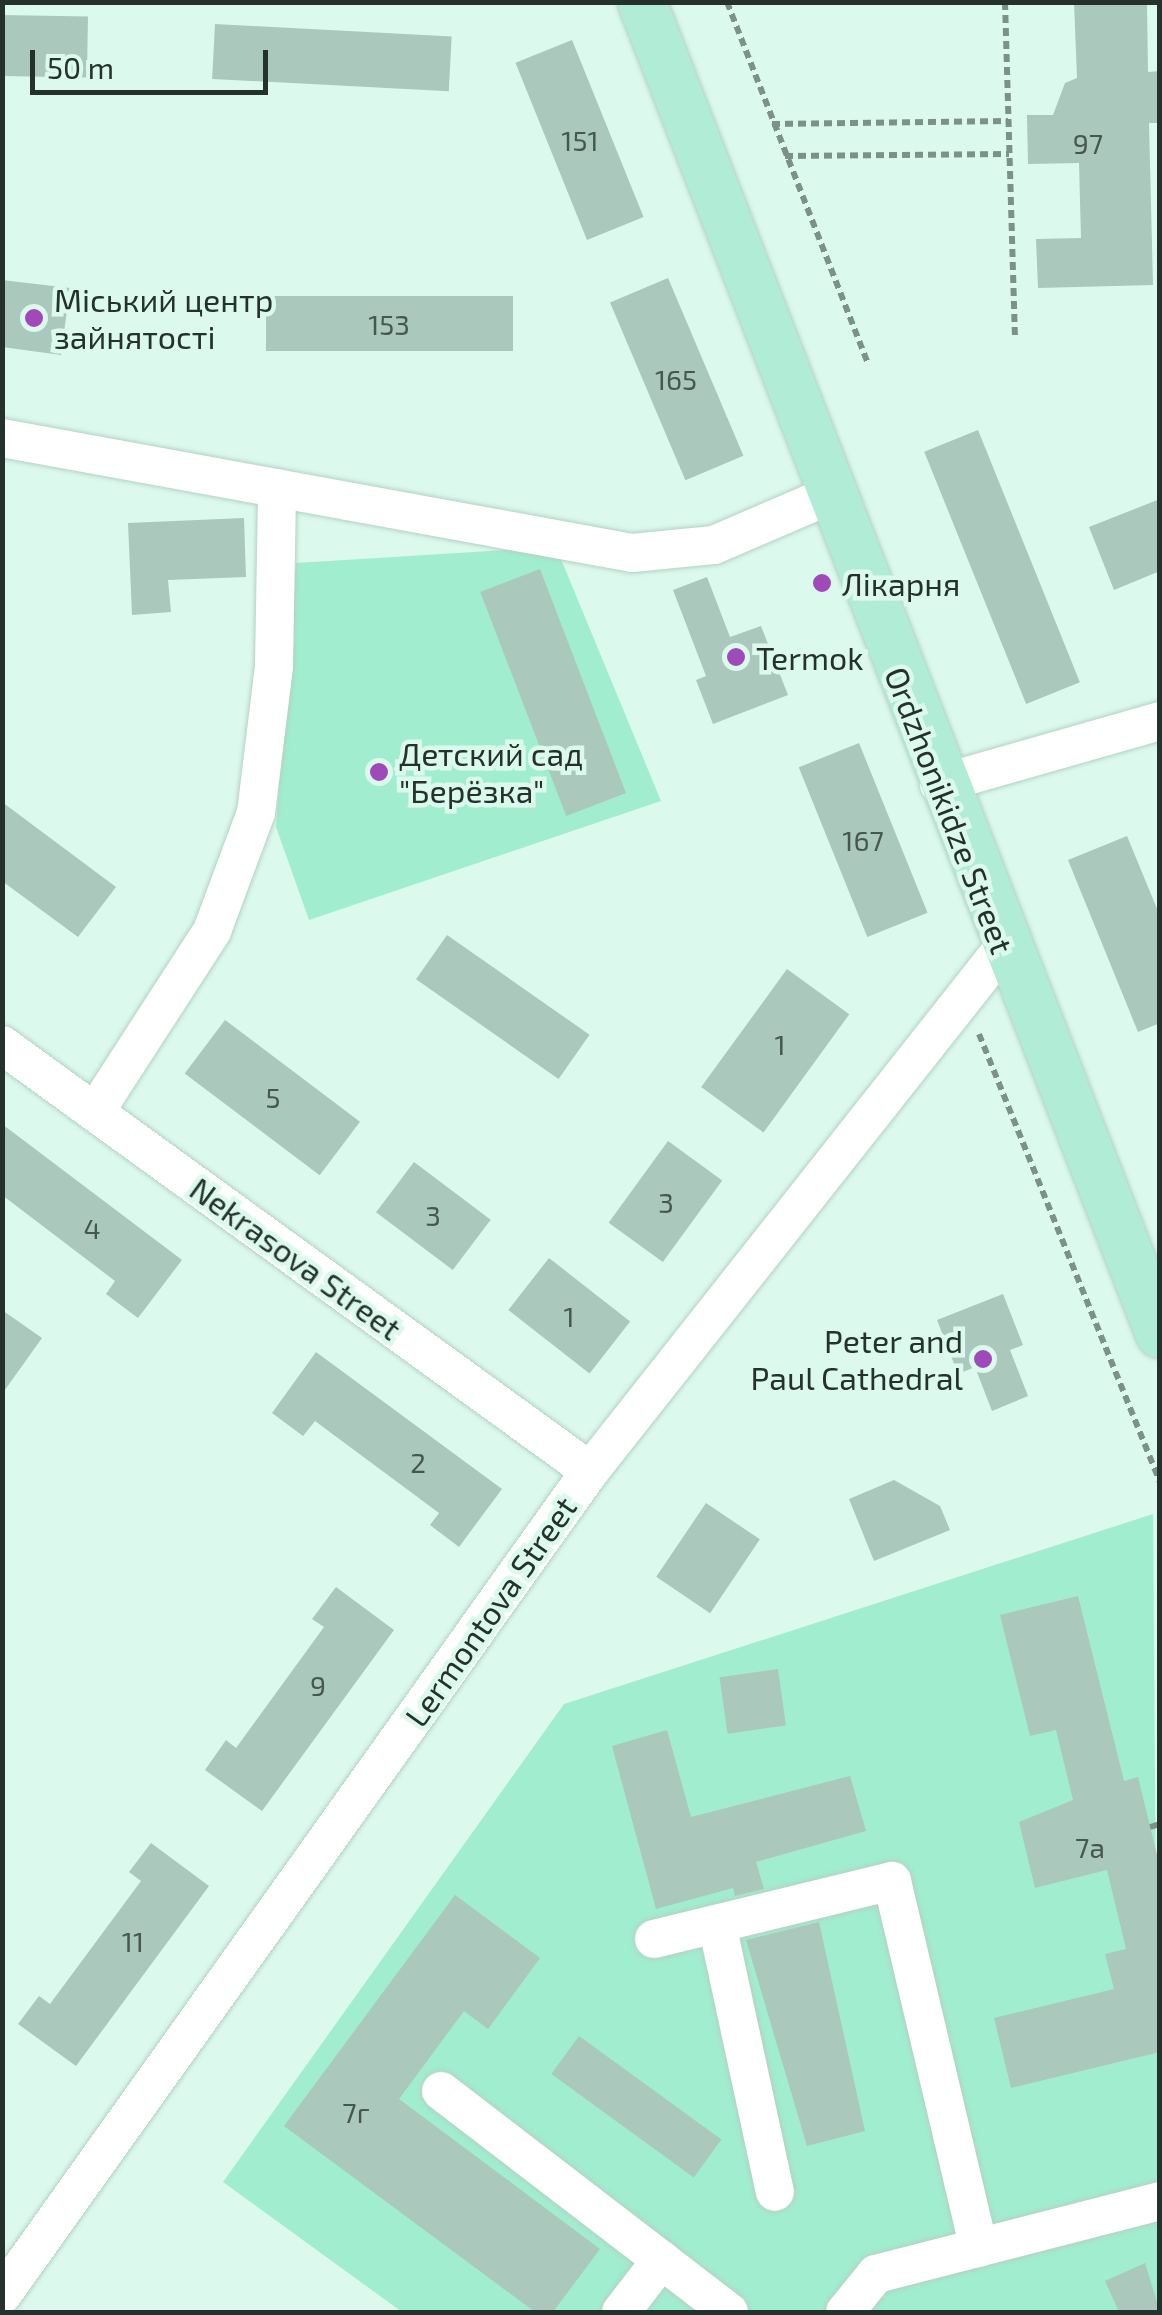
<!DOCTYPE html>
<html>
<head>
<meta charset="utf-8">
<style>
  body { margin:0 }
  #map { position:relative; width:1162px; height:2315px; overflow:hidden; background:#dbfaed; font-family:"Exo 2",sans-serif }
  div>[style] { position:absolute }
  .green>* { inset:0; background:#a1edcf }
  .building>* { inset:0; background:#aac8bb; transform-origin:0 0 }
  .path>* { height:6px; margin-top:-3px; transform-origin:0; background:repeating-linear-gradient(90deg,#7c9289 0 8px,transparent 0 13px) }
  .roads { filter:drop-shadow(0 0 2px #b3d1c4) drop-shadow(0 0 2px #b3d1c4) }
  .minor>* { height:38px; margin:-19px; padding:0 19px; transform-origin:19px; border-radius:19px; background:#fff }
  .major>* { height:48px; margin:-24px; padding:0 24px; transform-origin:24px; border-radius:24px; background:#b0ecd6 }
  .dots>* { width:28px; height:28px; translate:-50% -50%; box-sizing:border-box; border:5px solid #dbfaed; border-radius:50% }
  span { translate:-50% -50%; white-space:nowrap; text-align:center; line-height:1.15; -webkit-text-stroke:9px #dbfaed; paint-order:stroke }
  .number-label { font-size:28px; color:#465750 }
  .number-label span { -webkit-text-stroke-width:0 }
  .poi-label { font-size:32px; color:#25312c }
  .left { translate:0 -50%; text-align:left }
  .right { translate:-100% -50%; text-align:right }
  .street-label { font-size:32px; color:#25312c }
  .frame { position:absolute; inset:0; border:5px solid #25312c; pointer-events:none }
  .scale { position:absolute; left:30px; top:50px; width:238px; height:45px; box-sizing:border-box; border:5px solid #25312c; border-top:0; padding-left:12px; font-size:30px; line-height:35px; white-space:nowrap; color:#25312c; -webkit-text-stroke:8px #dbfaed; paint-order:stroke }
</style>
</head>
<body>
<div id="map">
  <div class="green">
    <div style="clip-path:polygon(556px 547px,661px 801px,309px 920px,276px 827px,296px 563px)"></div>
    <div style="clip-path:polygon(1153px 1514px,1159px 2312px,402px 2312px,223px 2182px,564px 1704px)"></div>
  </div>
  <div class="building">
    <div style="clip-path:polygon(1074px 2px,1147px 2px,1148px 72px,1160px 71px,1160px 123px,1149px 123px,1153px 285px,1038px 288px,1036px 239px,1081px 238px,1079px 163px,1028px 164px,1027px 115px,1053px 115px,1065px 83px,1077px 78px)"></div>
    <div style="left:2px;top:15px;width:86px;height:61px;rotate:1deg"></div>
    <div style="left:215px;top:24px;width:237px;height:55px;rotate:3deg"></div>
    <div style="left:572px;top:40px;width:191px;height:61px;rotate:68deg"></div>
    <div style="left:668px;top:278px;width:193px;height:63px;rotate:67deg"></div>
    <div style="clip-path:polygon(2px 280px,70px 288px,61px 355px,2px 347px)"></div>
    <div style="left:513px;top:296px;width:55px;height:247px;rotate:90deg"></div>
    <div style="left:978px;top:430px;width:272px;height:58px;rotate:68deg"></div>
    <div style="clip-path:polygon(1160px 499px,1160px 571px,1114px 590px,1089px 527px)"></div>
    <div style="clip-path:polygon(244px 518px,246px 577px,168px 580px,171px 612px,132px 615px,128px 523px)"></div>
    <div style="left:540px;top:569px;width:240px;height:64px;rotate:69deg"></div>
    <div style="clip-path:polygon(707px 577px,730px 637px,761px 626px,788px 695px,713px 724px,696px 680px,706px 676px,673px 590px)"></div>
    <div style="left:859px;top:743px;width:183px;height:65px;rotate:68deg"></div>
    <div style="clip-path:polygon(2px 802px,116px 887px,78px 937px,2px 881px)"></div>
    <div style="clip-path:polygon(1127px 836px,1160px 916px,1160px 1023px,1138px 1032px,1068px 860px)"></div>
    <div style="left:447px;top:935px;width:174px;height:54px;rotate:35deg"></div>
    <div style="left:787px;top:969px;width:77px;height:146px;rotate:36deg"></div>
    <div style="left:225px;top:1020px;width:169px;height:67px;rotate:37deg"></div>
    <div style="clip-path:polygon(2px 1124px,182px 1260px,138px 1318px,106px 1294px,115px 1281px,2px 1195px)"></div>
    <div style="left:668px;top:1141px;width:67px;height:101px;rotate:36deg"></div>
    <div style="left:414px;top:1162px;width:96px;height:63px;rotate:37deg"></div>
    <div style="left:549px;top:1258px;width:103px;height:66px;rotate:38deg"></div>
    <div style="clip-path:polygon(1003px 1294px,1023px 1345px,1010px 1350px,1028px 1396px,992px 1411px,975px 1367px,958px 1374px,937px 1320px)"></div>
    <div style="clip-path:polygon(2px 1310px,42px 1338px,2px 1394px)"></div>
    <div style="clip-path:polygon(316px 1352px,502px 1489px,459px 1547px,430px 1525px,439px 1513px,315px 1421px,303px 1436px,272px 1413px)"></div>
    <div style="clip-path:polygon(894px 1480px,940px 1506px,950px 1530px,874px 1561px,849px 1499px)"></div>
    <div style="left:706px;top:1503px;width:65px;height:89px;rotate:34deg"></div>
    <div style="clip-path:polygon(336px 1587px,394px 1630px,262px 1811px,205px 1770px,226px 1740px,236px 1748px,324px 1627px,312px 1619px)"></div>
    <div style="clip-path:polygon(1078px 1596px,1124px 1781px,1138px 1777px,1160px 1867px,1160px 2052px,1011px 2088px,994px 2018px,1114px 1989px,1105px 1954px,1126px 1949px,1107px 1870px,1035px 1888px,1019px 1822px,1073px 1800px,1056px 1730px,1030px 1736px,1000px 1615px)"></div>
    <div style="left:778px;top:1669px;width:57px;height:59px;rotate:82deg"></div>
    <div style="clip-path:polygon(667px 1730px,691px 1817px,850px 1776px,866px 1831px,756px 1862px,764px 1889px,735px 1896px,733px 1888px,656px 1909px,612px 1746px)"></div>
    <div style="clip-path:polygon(151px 1843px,209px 1886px,76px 2066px,18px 2024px,39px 1996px,50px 2004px,141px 1881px,129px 1872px)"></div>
    <div style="clip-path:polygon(455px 1895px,540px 1958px,488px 2029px,464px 2011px,399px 2099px,600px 2249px,553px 2312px,535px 2312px,284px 2126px)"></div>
    <div style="clip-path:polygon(819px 1922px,865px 2131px,807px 2146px,746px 1940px)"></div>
    <div style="left:579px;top:2036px;width:176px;height:47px;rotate:36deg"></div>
    <div style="clip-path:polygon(1145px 2263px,1160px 2312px,1119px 2312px,1105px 2281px)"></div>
  </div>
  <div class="path">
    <div style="left:727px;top:2px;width:388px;rotate:68.7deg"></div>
    <div style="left:1005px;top:2px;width:338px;rotate:88.3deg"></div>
    <div style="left:772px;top:124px;width:236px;rotate:-0.7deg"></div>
    <div style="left:785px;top:156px;width:224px;rotate:-0.5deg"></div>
    <div style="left:979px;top:1034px;width:484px;rotate:68deg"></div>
    <div style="left:1150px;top:1827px;width:10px;rotate:-17deg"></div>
  </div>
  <div class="roads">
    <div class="minor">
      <div style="left:2px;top:438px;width:640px;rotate:10.34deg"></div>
      <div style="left:632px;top:553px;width:82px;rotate:-5.6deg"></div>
      <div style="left:714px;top:545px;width:124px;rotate:-23.3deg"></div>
      <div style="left:939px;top:784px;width:230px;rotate:-15.9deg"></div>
      <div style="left:2px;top:1045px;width:726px;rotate:35.92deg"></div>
      <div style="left:95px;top:1112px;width:216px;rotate:-57.1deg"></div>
      <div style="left:212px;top:931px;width:126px;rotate:-69.6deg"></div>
      <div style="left:256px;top:813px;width:148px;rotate:-83deg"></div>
      <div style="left:274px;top:666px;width:178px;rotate:-89deg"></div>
      <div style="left:717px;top:1924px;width:274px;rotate:77.8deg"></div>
      <div style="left:654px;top:1939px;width:245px;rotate:-13.7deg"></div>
      <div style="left:892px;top:1881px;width:377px;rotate:76.7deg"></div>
      <div style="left:441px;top:2091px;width:363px;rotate:37.5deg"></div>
      <div style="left:2px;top:2295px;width:1012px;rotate:-54.49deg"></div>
      <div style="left:590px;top:1471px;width:668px;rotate:-51.69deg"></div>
      <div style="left:621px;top:2312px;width:66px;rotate:-52.4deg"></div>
      <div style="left:845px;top:2312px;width:49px;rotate:-50.8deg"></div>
      <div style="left:876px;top:2274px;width:293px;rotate:-14.4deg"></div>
    </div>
    <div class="major">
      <div style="left:642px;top:2px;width:1429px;rotate:68.75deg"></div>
    </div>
  </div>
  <div class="dots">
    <div style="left:34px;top:318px;background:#9f4ab8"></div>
    <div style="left:822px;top:583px;background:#9f4ab8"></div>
    <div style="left:736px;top:657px;background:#9f4ab8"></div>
    <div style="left:379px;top:772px;background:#9f4ab8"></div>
    <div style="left:983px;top:1359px;background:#9f4ab8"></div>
  </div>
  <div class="number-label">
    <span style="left:580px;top:140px">151</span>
    <span style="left:1088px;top:143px">97</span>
    <span style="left:389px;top:324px">153</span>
    <span style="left:676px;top:379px">165</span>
    <span style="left:863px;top:840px">167</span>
    <span style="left:780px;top:1044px">1</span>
    <span style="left:273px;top:1097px">5</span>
    <span style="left:666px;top:1202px">3</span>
    <span style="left:433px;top:1215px">3</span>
    <span style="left:92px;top:1228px">4</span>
    <span style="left:569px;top:1316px">1</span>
    <span style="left:418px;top:1462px">2</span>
    <span style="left:318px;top:1685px">9</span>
    <span style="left:1090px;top:1847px">7а</span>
    <span style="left:133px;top:1941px">11</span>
    <span style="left:356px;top:2112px">7г</span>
  </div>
  <div class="poi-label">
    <span class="left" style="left:54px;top:318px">Міський центр<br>зайнятості</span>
    <span class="left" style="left:842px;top:583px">Лікарня</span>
    <span class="left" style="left:756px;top:657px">Termok</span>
    <span class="left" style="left:399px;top:772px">Детский сад<br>"Берёзка"</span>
    <span class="right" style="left:963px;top:1359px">Peter and<br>Paul Cathedral</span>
  </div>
  <div class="street-label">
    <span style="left:950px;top:810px;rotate:69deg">Ordzhonikidze Street</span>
    <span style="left:296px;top:1258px;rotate:36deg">Nekrasova Street</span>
    <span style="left:490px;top:1611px;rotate:-55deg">Lermontova Street</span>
  </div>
  <div class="frame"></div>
  <div class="scale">50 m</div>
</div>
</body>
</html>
